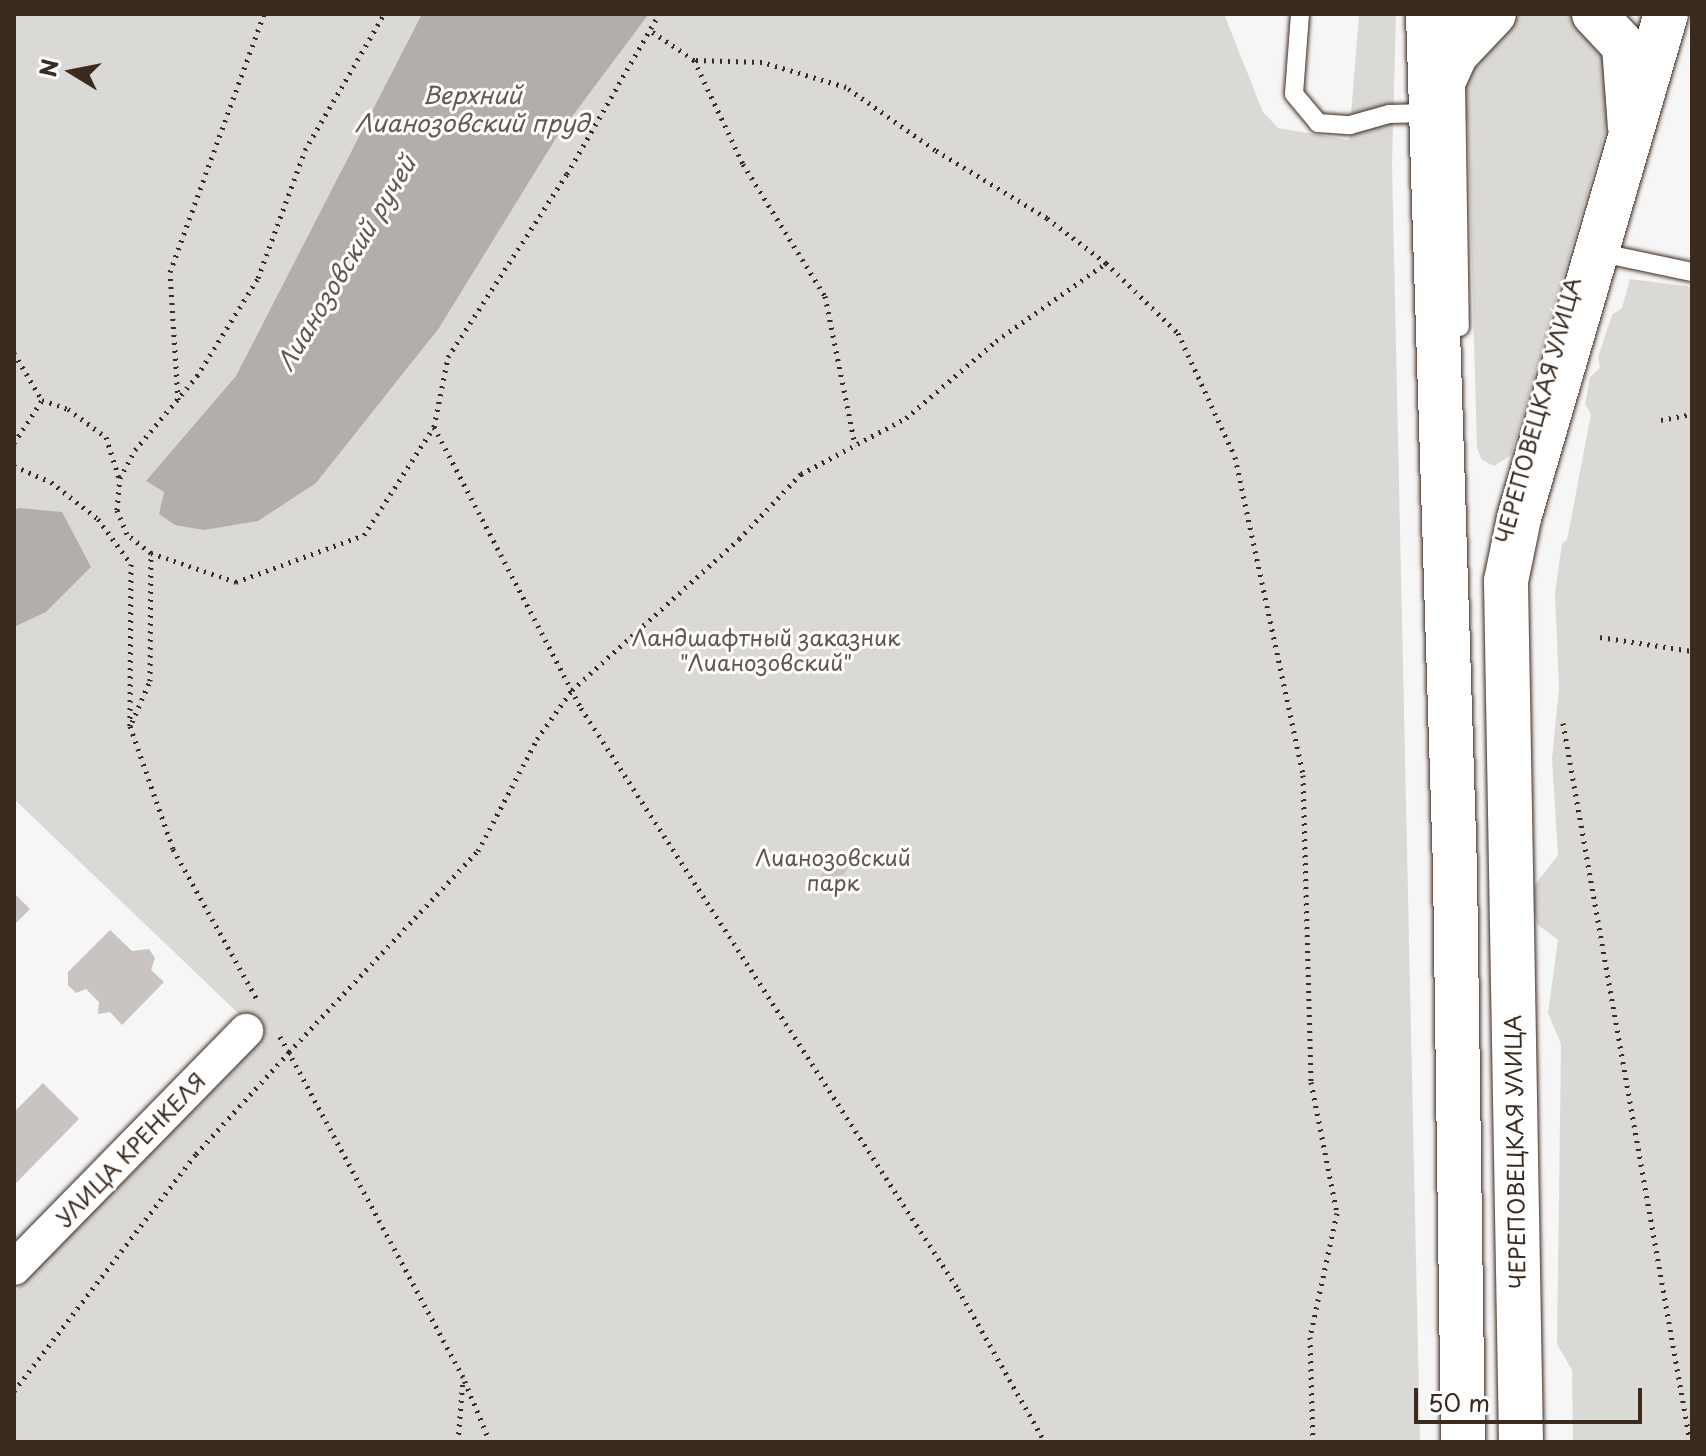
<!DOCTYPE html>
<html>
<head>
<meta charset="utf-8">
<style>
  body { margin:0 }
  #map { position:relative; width:1706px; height:1456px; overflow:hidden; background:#f7f6f6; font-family:"Playpen Sans",sans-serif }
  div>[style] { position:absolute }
  .green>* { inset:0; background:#dbd9d6 }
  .water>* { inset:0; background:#b4aeaa }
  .building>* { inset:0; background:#c9c3c1; transform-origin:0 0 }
  .path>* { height:5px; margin-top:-2.5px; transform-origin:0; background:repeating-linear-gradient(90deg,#3b2a1e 0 2px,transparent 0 8px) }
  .roads { filter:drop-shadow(0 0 2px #3b2a1e) drop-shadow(0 0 2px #3b2a1e) }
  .service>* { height:18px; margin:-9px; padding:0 9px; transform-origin:9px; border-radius:9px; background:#fff }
  .minor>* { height:34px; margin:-17px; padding:0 17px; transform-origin:17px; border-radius:17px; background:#fff }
  .tertiary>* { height:44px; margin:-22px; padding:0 22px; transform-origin:22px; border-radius:22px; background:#fff }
  .secondary>* { height:44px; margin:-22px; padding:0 22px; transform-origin:22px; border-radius:22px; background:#fff }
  span { translate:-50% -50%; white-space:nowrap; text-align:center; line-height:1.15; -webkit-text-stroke:6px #fff; paint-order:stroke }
  .street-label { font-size:22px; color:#3b2a1e }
  .park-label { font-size:22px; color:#63564c }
  .water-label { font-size:24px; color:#65584f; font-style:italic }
  .frame { position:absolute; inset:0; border:16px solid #3b2a1e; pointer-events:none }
  .north { position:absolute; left:32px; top:32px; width:80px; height:80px; -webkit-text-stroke:6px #fff; paint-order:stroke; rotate:280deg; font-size:22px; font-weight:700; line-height:32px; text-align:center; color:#3b2a1e }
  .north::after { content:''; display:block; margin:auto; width:28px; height:36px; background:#3b2a1e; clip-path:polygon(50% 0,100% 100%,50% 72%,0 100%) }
  .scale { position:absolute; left:1414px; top:1388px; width:228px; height:36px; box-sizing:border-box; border:4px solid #3b2a1e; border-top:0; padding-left:10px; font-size:24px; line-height:28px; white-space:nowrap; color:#3b2a1e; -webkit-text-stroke:6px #fff; paint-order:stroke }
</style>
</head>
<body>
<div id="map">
  <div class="green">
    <div style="clip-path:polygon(14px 14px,1224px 14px,1263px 112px,1278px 128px,1349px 140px,1359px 14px,1396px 14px,1392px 164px,1420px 1442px,14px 1442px,14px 1293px,262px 1036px,14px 799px)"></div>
    <div style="clip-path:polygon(1500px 14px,1571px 14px,1584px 20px,1611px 49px,1611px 111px,1511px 455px,1494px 466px,1482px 460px,1477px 448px,1468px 125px,1459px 86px)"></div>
    <div style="clip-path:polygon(1630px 279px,1692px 287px,1692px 1442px,1573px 1442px,1572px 1370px,1557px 1344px,1561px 1044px,1548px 1013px,1558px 940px,1537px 924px,1530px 891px,1558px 855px,1552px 759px,1559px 688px,1555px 593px,1562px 544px,1567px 540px,1591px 414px,1585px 404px,1590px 377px,1600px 368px,1598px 357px,1612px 315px,1622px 308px)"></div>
  </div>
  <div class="water">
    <div style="clip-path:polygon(422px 14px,648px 15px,556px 138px,439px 328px,316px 483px,258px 521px,204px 530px,175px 525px,159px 514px,164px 492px,146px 481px,236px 376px)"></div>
    <div style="clip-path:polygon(19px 508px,62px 512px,91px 567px,46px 612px,14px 627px,14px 510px)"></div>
  </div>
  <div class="building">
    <div style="left:831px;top:857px;width:20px;height:21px;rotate:30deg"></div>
    <div style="clip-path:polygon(14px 893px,30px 909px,14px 925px)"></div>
    <div style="clip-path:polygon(110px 930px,132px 951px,149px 949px,155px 958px,151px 970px,164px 982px,122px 1025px,110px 1012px,98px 1014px,99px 1002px,86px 989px,76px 993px,68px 985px,68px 972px)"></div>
    <div style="clip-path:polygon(43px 1083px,79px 1119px,14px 1185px,14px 1112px)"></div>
  </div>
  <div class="path">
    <div style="left:694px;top:60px;width:115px;rotate:64.8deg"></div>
    <div style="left:743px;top:164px;width:155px;rotate:58.2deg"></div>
    <div style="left:825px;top:296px;width:152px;rotate:78.6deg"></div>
    <div style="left:1106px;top:263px;width:100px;rotate:44.2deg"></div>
    <div style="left:1178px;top:333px;width:136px;rotate:65.3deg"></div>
    <div style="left:1235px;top:457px;width:325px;rotate:77.9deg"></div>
    <div style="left:1303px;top:775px;width:307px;rotate:88.5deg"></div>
    <div style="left:1311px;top:1082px;width:134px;rotate:78.8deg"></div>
    <div style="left:1337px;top:1213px;width:127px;rotate:102.3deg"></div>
    <div style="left:1310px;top:1337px;width:105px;rotate:88.4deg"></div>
    <div style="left:14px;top:353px;width:55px;rotate:59.2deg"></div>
    <div style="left:42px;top:400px;width:28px;rotate:19deg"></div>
    <div style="left:68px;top:409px;width:47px;rotate:36.4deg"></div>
    <div style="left:106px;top:437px;width:43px;rotate:72.4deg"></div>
    <div style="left:178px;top:400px;width:128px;rotate:-93.6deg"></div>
    <div style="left:170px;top:272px;width:275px;rotate:-70deg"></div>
    <div style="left:1661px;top:420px;width:32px;rotate:-11deg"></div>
    <div style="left:434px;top:427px;width:317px;rotate:62.4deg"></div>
    <div style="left:581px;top:708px;width:693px;rotate:57.02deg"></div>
    <div style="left:958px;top:1289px;width:176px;rotate:60.4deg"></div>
    <div style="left:14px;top:443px;width:51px;rotate:-56.9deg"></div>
    <div style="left:14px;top:466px;width:40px;rotate:23.4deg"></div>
    <div style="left:51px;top:482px;width:60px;rotate:38.2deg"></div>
    <div style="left:98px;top:519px;width:56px;rotate:53.7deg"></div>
    <div style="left:131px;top:564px;width:162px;rotate:90.4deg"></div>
    <div style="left:130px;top:726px;width:130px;rotate:70.7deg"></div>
    <div style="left:173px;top:849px;width:174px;rotate:60.8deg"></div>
    <div style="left:151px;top:553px;width:31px;rotate:-142deg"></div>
    <div style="left:127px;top:534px;width:26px;rotate:-113deg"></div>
    <div style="left:117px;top:510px;width:32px;rotate:-85deg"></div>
    <div style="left:120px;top:478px;width:32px;rotate:-62deg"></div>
    <div style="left:135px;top:450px;width:97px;rotate:-50deg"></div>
    <div style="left:197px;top:376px;width:115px;rotate:-58.1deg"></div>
    <div style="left:258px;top:278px;width:136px;rotate:-69.8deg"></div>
    <div style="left:305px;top:150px;width:157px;rotate:-59.8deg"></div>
    <div style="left:1600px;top:637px;width:93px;rotate:8.7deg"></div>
    <div style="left:132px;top:722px;width:45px;rotate:-66.3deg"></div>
    <div style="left:150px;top:681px;width:128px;rotate:-89.6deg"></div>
    <div style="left:151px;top:553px;width:90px;rotate:18.8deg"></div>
    <div style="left:236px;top:582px;width:136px;rotate:-20.2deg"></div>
    <div style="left:364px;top:535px;width:129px;rotate:-57.1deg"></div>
    <div style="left:434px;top:427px;width:71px;rotate:-78.7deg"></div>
    <div style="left:448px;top:357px;width:218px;rotate:-57deg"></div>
    <div style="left:567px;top:174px;width:185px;rotate:-60.1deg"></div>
    <div style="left:1563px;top:723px;width:730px;rotate:79.98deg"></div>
    <div style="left:14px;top:1391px;width:299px;rotate:-52.5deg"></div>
    <div style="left:196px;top:1154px;width:138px;rotate:-47.6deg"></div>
    <div style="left:289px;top:1052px;width:21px;rotate:-121deg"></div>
    <div style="left:458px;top:1442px;width:64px;rotate:-85.5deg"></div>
    <div style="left:490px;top:1442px;width:70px;rotate:-112.6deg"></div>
    <div style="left:463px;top:1377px;width:369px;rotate:-118.2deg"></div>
    <div style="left:289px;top:1052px;width:276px;rotate:-46.8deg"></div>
    <div style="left:478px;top:851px;width:127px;rotate:-62.2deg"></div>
    <div style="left:537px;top:739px;width:60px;rotate:-54.5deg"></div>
    <div style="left:572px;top:690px;width:225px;rotate:-42.1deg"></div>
    <div style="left:739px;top:539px;width:90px;rotate:-46.4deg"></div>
    <div style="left:801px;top:474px;width:119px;rotate:-28.1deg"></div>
    <div style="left:906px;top:418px;width:118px;rotate:-40.5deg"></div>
    <div style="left:996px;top:341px;width:135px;rotate:-35.3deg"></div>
    <div style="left:1106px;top:263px;width:74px;rotate:-142.7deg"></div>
    <div style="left:1047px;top:218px;width:131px;rotate:-148.7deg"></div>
    <div style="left:935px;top:150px;width:109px;rotate:-144.7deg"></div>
    <div style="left:846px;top:87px;width:88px;rotate:-163.4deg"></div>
    <div style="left:762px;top:62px;width:68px;rotate:-178.3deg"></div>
    <div style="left:694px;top:60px;width:52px;rotate:-146deg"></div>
  </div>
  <div class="roads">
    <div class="service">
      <div style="left:1300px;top:14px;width:80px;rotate:94.3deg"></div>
      <div style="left:1294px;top:94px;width:38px;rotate:50deg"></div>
      <div style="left:1318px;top:123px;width:32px;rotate:4deg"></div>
      <div style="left:1350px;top:125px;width:41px;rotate:-15.8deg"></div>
      <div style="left:1389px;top:114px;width:40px;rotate:-1.4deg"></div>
      <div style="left:1455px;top:14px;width:33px;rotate:90deg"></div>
      <div style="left:1456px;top:84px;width:243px;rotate:89.1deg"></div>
      <div style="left:1597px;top:252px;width:97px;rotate:11.9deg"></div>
    </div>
    <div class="minor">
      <div style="left:14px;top:1268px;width:332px;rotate:-45.6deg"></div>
    </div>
    <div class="tertiary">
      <div style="left:1594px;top:14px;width:44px;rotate:46.8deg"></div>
      <div style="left:1624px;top:46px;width:81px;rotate:85.8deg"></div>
      <div style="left:1429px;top:113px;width:65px;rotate:-65.4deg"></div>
      <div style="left:1456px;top:54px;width:55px;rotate:-46.5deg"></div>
    </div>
    <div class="secondary">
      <div style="left:1428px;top:14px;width:855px;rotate:88.19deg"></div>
      <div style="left:1455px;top:869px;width:573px;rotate:89.2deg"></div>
      <div style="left:1521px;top:1442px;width:861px;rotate:-91deg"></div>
      <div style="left:1506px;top:581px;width:64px;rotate:-78.3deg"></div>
      <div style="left:1519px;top:518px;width:525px;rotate:-73.74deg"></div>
    </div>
  </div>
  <div class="street-label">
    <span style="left:1537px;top:410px;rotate:-75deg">ЧЕРЕПОВЕЦКАЯ УЛИЦА</span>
    <span style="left:130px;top:1149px;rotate:-46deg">УЛИЦА КРЕНКЕЛЯ</span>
    <span style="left:1514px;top:1152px;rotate:-91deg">ЧЕРЕПОВЕЦКАЯ УЛИЦА</span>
  </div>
  <div class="park-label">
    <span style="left:766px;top:649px">Ландшафтный заказник<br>"Лианозовский"</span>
    <span style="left:833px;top:869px">Лианозовский<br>парк</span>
  </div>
  <div class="water-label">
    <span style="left:472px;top:109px">Верхний<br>Лианозовский пруд</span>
    <span style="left:346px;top:263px;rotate:-59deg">Лианозовский ручей</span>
  </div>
  <div class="frame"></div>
  <div class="north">N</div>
  <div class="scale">50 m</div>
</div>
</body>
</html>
